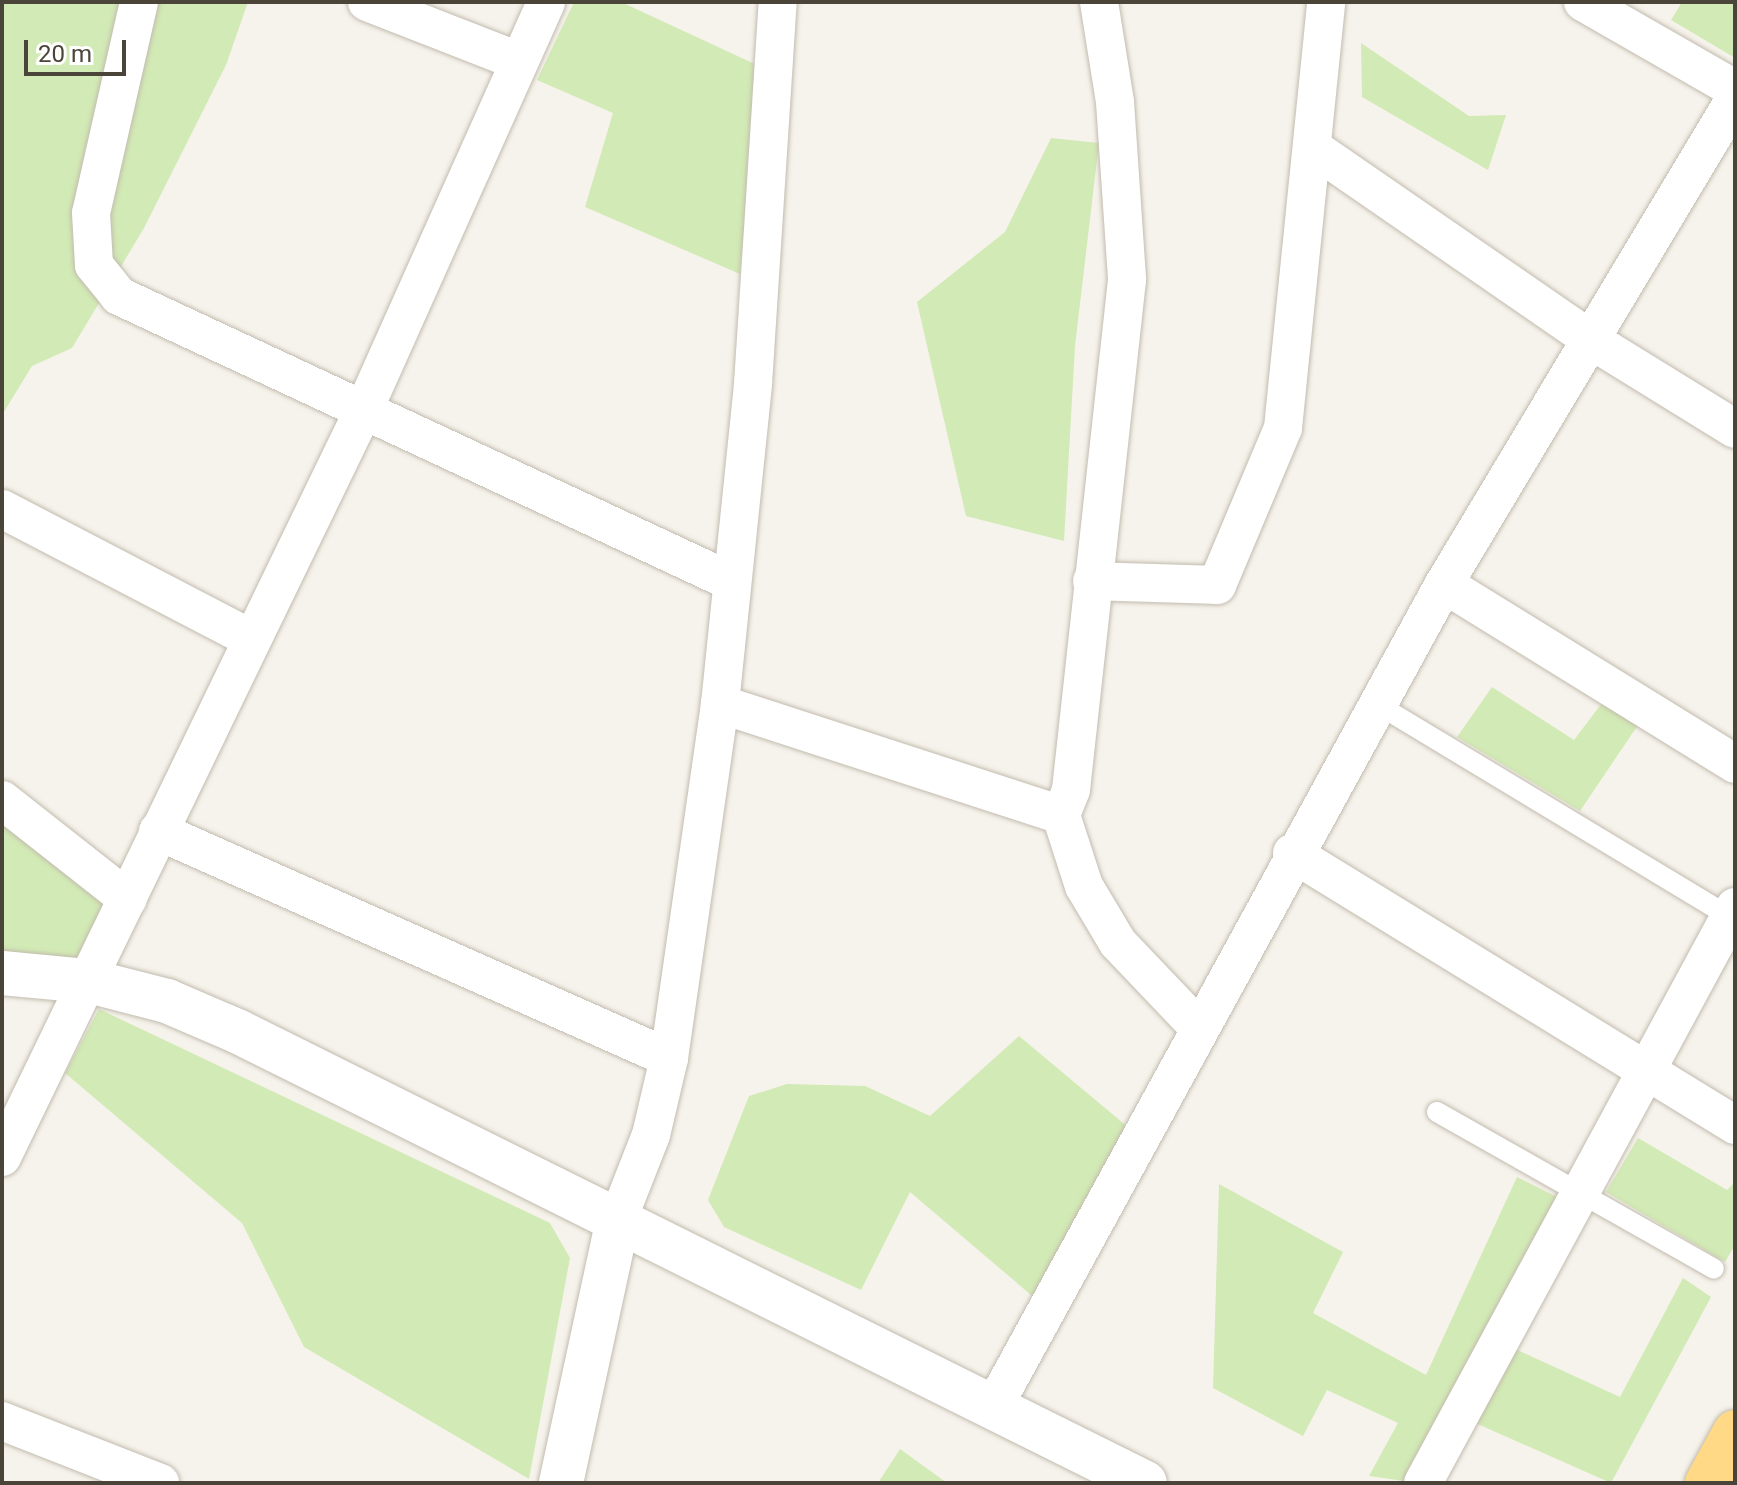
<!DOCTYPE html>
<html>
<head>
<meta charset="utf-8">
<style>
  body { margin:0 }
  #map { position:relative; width:1737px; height:1485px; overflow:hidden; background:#f6f3ec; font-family:Roboto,sans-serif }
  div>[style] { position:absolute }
  .green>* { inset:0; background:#d2eab5 }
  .roads { filter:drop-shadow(0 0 2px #c2bbae) drop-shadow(0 0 2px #c2bbae) }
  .service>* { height:20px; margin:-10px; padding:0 10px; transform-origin:10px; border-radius:10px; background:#fff }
  .minor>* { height:38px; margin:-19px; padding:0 19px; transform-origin:19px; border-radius:19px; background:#fff }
  .tertiary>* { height:44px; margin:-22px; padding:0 22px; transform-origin:22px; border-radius:22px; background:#fff }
  .trunk>* { height:44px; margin:-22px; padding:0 22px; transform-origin:22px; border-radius:22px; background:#ffd985 }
  span { translate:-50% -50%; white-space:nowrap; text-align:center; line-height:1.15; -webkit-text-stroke:7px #fff; paint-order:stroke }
  .frame { position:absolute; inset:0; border:4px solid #4b4439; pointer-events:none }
  .scale { position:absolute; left:24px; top:40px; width:102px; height:36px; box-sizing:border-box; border:4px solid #4b4439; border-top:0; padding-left:10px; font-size:24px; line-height:28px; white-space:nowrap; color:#4b4439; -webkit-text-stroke:6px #fff; paint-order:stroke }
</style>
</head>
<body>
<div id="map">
  <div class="green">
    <div style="clip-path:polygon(2px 2px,248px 2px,226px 65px,144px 228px,72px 348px,32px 366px,2px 415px)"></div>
    <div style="clip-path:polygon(574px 2px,621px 2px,759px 66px,740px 274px,585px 207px,613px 113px,537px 80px)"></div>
    <div style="clip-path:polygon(1682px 2px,1735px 2px,1735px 58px,1671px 20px)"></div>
    <div style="clip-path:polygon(1361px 43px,1469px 116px,1506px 115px,1488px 170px,1362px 97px)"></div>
    <div style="clip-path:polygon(1051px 138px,1099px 143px,1075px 346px,1064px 541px,966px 516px,917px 302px,1005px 232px)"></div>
    <div style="clip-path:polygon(1492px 687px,1574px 740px,1608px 695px,1642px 719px,1580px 811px,1457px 737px)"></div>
    <div style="clip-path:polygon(2px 800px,128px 899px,89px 981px,2px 973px)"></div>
    <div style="clip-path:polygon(99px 1009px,550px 1223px,570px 1258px,529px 1479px,304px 1347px,242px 1223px,65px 1073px)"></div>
    <div style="clip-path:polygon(1019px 1036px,1129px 1128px,1037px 1300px,910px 1192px,861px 1290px,724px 1227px,708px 1200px,749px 1096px,787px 1084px,865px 1086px,930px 1116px)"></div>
    <div style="clip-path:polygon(1638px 1138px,1727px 1190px,1735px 1182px,1735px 1245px,1725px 1262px,1606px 1192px)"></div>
    <div style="clip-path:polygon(1517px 1177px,1565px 1201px,1418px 1483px,1369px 1476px,1398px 1423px,1327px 1390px,1303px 1436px,1213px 1388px,1219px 1184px,1343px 1252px,1313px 1313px,1426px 1375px)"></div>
    <div style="clip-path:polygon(1683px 1278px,1711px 1297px,1611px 1483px,1473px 1422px,1513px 1348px,1620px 1397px)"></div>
    <div style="clip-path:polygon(900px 1449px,947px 1483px,878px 1483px)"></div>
  </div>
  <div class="roads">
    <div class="service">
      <div style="left:1377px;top:704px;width:418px;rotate:31.1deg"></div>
      <div style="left:1437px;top:1112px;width:318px;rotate:29.5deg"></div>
    </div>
    <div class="minor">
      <div style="left:139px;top:2px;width:216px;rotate:102.8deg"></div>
      <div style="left:91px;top:213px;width:52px;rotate:86.7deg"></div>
      <div style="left:94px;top:265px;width:40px;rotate:51deg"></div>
      <div style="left:119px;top:296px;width:672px;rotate:25deg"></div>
      <div style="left:367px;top:2px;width:162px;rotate:21.3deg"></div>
      <div style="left:1099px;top:2px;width:101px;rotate:80.9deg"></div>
      <div style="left:1115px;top:102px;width:178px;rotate:86.1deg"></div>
      <div style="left:1127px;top:280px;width:513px;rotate:96.27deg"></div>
      <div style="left:1071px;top:790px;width:27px;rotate:112deg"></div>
      <div style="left:1061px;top:815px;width:75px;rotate:72.1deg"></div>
      <div style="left:1084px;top:886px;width:66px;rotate:59.2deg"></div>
      <div style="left:1118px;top:943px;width:116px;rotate:46.4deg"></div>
      <div style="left:1583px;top:2px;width:175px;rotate:29.8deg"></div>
      <div style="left:1313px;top:148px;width:338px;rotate:34.6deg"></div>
      <div style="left:1591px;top:340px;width:169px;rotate:31.7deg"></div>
      <div style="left:2px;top:509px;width:280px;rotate:27.5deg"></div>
      <div style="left:1092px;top:581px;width:125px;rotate:1.8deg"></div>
      <div style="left:1217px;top:585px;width:170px;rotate:-67.2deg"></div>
      <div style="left:1283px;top:428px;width:428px;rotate:-84.2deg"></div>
      <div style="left:1444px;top:584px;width:342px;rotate:31.7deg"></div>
      <div style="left:720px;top:704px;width:359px;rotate:18deg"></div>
      <div style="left:2px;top:800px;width:160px;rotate:38.2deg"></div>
      <div style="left:158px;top:831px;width:559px;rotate:23.95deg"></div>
      <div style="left:1292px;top:853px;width:520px;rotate:31.55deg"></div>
      <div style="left:2px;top:1157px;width:835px;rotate:-64.17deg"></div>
      <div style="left:366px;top:405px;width:441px;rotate:-65.9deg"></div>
      <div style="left:618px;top:1219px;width:90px;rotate:-68.6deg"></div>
      <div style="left:651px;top:1135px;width:79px;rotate:-76.8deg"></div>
      <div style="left:669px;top:1058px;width:358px;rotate:-81.8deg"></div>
      <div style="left:720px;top:704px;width:322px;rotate:-84.1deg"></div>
      <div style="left:753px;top:384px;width:383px;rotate:-86.3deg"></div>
      <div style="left:993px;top:1408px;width:939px;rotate:-61.31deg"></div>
      <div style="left:1444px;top:584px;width:566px;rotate:-59.04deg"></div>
      <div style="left:2px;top:1421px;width:170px;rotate:21.4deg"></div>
      <div style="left:1423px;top:1483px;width:655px;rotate:-61.56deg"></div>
    </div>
    <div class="tertiary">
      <div style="left:2px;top:973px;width:87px;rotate:5.3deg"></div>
      <div style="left:89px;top:981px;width:81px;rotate:14.4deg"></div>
      <div style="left:167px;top:1001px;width:76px;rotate:23.2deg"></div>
      <div style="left:237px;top:1031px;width:1014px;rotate:26.46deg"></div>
      <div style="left:561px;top:1483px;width:270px;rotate:-77.8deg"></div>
    </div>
    <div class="trunk">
      <div style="left:1707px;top:1483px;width:58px;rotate:-61.2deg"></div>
    </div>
  </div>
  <div class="frame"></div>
  <div class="scale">20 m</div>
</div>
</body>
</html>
